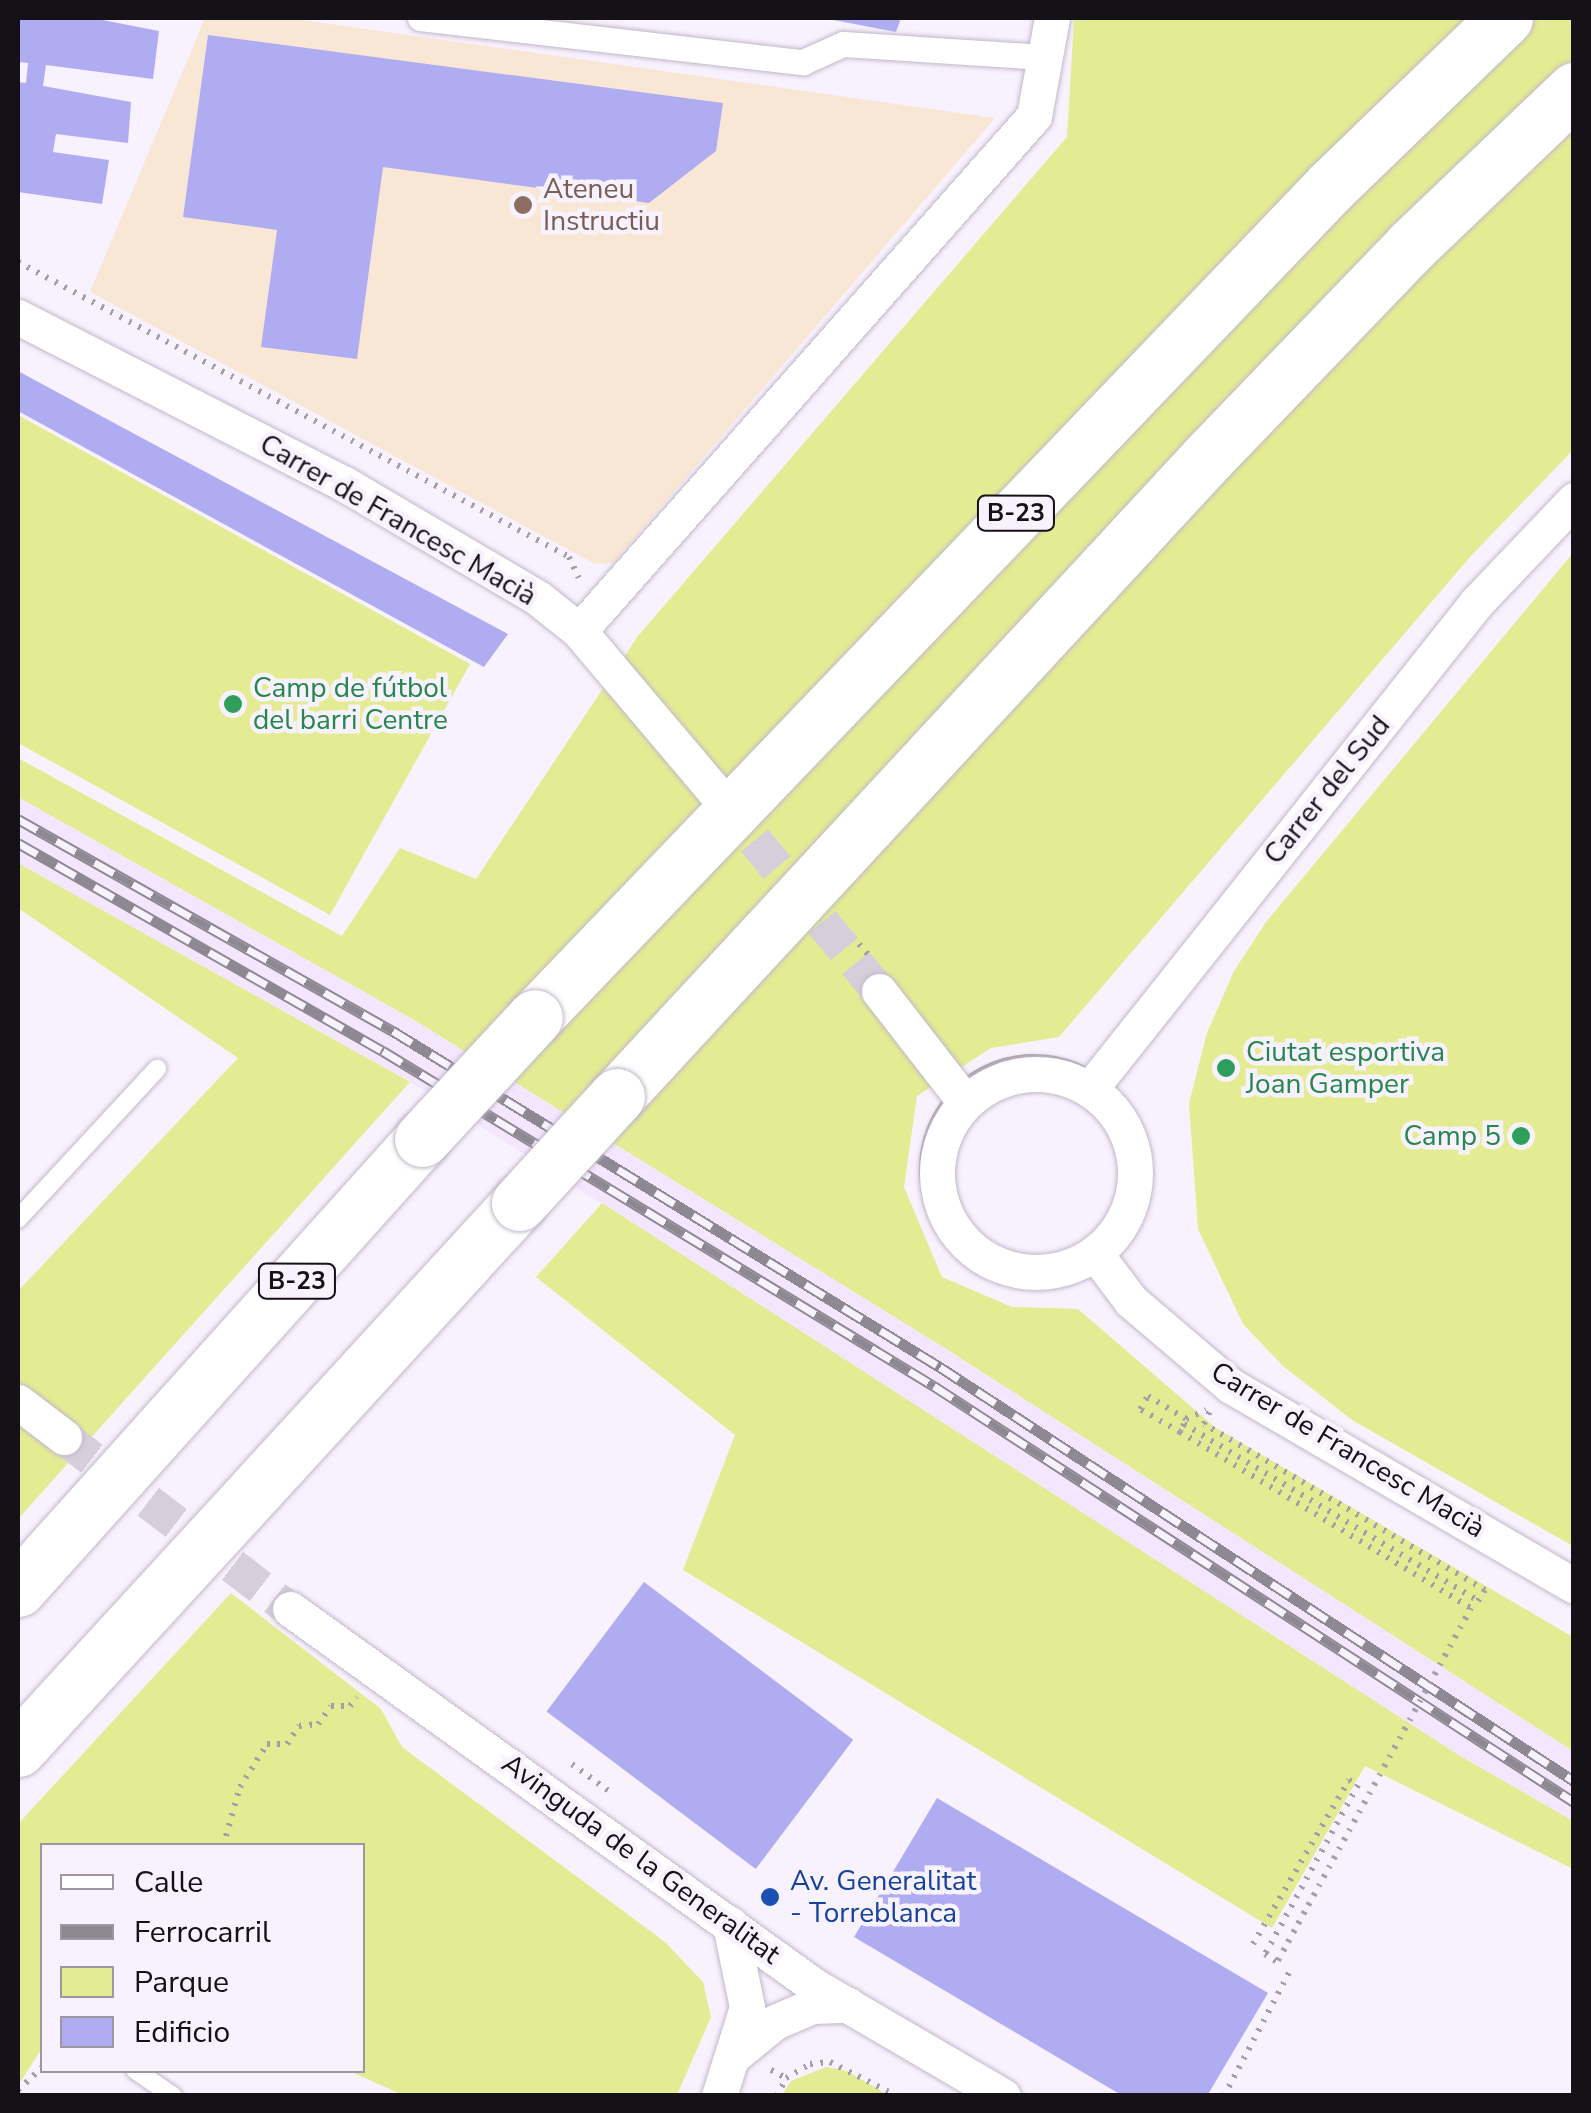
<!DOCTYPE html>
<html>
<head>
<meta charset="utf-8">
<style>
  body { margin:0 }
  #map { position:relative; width:1591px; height:2113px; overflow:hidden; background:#f8f1fe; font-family:"Nunito Sans",sans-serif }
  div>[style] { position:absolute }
  .built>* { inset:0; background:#f3e6fe }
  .education>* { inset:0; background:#f9e7d6 }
  .green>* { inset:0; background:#e4ec93 }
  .building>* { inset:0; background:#b0acf2; transform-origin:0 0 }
  .minor-tunnel>* { height:35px; margin-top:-17.5px; transform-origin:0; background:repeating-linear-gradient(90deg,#d6cfdb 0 35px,transparent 0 53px) }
  .path>* { height:6px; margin-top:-3px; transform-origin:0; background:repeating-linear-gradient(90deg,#a39ea8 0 2.5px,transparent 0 10.5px) }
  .path>.ring { margin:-3px; padding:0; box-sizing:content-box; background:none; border:6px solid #a39ea8; border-radius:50% }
  .roads { filter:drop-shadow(0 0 2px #c1b8c8) drop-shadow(0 0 2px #c1b8c8) }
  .service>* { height:18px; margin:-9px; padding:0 9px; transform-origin:9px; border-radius:9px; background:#fff }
  .pedestrian>* { height:25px; margin:-12.5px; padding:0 12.5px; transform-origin:12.5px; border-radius:12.5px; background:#fff }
  .minor>* { height:35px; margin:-17.5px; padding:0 17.5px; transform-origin:17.5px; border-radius:17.5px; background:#fff }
  .minor>.ring { margin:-17.5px; padding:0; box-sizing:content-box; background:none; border:35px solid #fff; border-radius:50% }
  .motorway>* { height:55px; margin:-27.5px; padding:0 27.5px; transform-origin:27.5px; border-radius:27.5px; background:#fff }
  .rail>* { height:11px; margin-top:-5.5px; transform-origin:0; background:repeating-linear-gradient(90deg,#f8f1fe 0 22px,#8d8891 0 44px); box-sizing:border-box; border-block:2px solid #8d8891 }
  .path-bridge>* { height:6px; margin-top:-3px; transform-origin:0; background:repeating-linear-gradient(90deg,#a39ea8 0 2.5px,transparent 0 10.5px) }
  .bridges { filter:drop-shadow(0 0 2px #c1b8c8) drop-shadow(0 0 2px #c1b8c8) }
  .motorway-bridge>* { height:55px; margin:-27.5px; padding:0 27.5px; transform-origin:27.5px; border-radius:27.5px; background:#fff }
  .dots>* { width:28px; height:28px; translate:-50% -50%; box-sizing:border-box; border:5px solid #f8f1fe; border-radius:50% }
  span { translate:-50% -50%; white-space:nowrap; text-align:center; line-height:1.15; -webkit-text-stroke:9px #f8f1fe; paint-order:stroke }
  .shield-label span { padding:2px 8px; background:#f8f1fe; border:2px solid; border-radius:8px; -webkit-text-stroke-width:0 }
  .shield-label { font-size:25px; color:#141117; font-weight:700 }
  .education-label { font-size:28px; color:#785e54 }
  .left { translate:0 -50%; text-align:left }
  .street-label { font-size:28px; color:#141117 }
  .leisure-label { font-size:28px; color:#27864d }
  .right { translate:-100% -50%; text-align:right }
  .transit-label { font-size:28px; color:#164399 }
  .frame { position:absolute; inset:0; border:20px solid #141117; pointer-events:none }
  .legend { position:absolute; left:40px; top:1843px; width:325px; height:230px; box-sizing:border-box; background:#f8f1fe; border:2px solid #9d97a2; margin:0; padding:12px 18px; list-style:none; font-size:30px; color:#141117 }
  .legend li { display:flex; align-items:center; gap:20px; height:50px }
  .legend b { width:50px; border:2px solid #9d97a2 }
</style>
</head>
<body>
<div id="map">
  <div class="built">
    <div style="clip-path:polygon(18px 797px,416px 1021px,948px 1350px,1573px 1751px,1573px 1821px,1457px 1754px,426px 1091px,18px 863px)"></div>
  </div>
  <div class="education">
    <div style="clip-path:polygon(205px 18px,288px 18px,995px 118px,613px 563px,595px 564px,90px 292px)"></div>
  </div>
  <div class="green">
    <div style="clip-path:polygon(1074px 18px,1573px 18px,1573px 450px,1470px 557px,1059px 1037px,991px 1048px,917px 1096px,904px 1187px,942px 1277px,1012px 1307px,1078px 1309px,1216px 1428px,1573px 1637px,1573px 1751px,948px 1350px,416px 1021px,18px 797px,18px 758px,342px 936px,400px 848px,476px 879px,638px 636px,1067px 137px)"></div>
    <div style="clip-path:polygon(18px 415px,470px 664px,330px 915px,18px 743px)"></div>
    <div style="clip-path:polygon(1573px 553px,1573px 1546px,1352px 1420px,1283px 1366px,1243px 1324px,1198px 1229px,1189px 1103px,1207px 1033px,1234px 971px,1266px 922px)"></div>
    <div style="clip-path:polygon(18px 863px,410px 1082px,18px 1519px,18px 1291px,238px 1058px,18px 908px)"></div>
    <div style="clip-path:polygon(602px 1203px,1457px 1754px,1573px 1821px,1573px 1869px,1365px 1766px,1272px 1928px,683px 1570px,735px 1435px,536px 1277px)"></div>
    <div style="clip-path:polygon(231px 1593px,381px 1709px,402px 1747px,665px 1942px,703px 1982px,711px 2017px,677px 2095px,403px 2095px,349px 2071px,362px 2070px,362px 1846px,42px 1846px,42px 2048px,18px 2086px,18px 1824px)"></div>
    <div style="clip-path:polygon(826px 2067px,847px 2071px,888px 2095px,782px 2095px,791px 2081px)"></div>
  </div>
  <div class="building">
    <div style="clip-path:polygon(18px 18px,92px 18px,159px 31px,153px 79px,46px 65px,43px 86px,131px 102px,128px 143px,56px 134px,53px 152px,109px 160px,102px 204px,18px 192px,18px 82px,26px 83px,28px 63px,18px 62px)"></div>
    <div style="clip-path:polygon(823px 18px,901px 18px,896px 32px)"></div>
    <div style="clip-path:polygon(208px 35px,723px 103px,716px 151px,649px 203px,383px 167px,357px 359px,261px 347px,277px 230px,183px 217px)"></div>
    <div style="clip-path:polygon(18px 371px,116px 424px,508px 634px,484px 667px,18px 411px)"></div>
    <div style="left:644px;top:1582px;width:262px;height:162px;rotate:37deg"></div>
    <div style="clip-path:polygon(937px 1798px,1268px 1993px,1207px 2096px,1123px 2096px,854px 1937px)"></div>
  </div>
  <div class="minor-tunnel">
    <div style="left:721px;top:799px;width:249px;rotate:50.5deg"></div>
    <div style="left:64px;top:1437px;width:284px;rotate:37.3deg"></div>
  </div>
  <div class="path">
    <div style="left:18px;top:262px;width:625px;rotate:28.16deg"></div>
    <div style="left:569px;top:557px;width:23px;rotate:65deg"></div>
    <div style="left:859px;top:944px;width:18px;rotate:49deg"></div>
    <div class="ring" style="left:922px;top:1057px;width:218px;height:218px"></div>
    <div style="left:1184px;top:1424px;width:343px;rotate:31deg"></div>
    <div style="left:1478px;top:1601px;width:13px;rotate:-58deg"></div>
    <div style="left:1485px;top:1590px;width:326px;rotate:-149.4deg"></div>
    <div style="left:1204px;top:1424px;width:14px;rotate:-65deg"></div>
    <div style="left:1180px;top:1432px;width:46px;rotate:-150.1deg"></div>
    <div style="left:1140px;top:1409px;width:15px;rotate:-58deg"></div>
    <div style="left:1148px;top:1396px;width:44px;rotate:31.2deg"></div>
    <div style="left:1186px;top:1419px;width:22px;rotate:-24deg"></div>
    <div style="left:572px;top:1764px;width:47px;rotate:36.4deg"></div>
    <div style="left:223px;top:1846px;width:61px;rotate:-73.9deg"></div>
    <div style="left:240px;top:1787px;width:51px;rotate:-57.9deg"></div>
    <div style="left:267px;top:1744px;width:20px"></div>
    <div style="left:287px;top:1744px;width:22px;rotate:-56deg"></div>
    <div style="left:299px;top:1726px;width:19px;rotate:-6deg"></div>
    <div style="left:318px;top:1724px;width:22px;rotate:-54deg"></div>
    <div style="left:331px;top:1706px;width:19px"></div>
    <div style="left:350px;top:1706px;width:11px;rotate:-52deg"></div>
    <div style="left:1253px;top:1944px;width:190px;rotate:-59.7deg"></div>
    <div style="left:1349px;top:1780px;width:10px;rotate:29deg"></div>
    <div style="left:1358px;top:1785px;width:193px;rotate:118.8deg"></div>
    <div style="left:1265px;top:1954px;width:14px;rotate:34deg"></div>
    <div style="left:771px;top:2070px;width:17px;rotate:28deg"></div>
    <div style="left:18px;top:2090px;width:33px;rotate:-43deg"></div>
    <div style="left:777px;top:2096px;width:20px;rotate:-63deg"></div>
    <div style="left:786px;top:2078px;width:28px;rotate:-30deg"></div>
    <div style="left:810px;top:2064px;width:20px;rotate:-6deg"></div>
    <div style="left:830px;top:2062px;width:75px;rotate:26.9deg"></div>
    <div style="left:1224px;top:2096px;width:144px;rotate:-62.2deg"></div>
  </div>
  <div class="roads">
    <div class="service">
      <div style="left:18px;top:1219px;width:205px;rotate:-47.2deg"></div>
      <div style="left:135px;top:2070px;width:46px;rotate:34.4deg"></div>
    </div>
    <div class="pedestrian">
      <div style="left:420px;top:18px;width:386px;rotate:6.6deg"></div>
      <div style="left:803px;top:62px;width:44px;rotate:-24.2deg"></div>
      <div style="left:843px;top:44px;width:202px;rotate:3.7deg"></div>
    </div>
    <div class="minor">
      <div style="left:18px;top:317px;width:365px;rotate:27.1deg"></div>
      <div style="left:343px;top:483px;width:226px;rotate:30.5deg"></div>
      <div style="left:538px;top:598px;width:53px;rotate:38.8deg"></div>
      <div style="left:579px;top:631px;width:220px;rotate:49.8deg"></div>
      <div style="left:579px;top:631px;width:687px;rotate:-48.54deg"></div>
      <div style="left:1034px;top:116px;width:100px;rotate:-79.6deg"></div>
      <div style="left:879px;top:991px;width:140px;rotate:52.2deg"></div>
      <div class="ring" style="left:937px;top:1074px;width:163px;height:163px"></div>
      <div style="left:1090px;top:1089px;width:622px;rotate:-51.53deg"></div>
      <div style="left:1477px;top:602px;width:141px;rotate:-46.4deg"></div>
      <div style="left:1095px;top:1253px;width:60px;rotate:53.1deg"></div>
      <div style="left:1131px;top:1301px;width:131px;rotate:40.4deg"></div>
      <div style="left:1231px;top:1386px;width:397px;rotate:30.2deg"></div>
      <div style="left:18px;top:1402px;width:58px;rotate:37.3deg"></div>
      <div style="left:290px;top:1609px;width:644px;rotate:35.71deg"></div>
      <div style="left:813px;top:1985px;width:220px;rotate:30.3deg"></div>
      <div style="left:737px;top:2053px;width:49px;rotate:-39.2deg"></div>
      <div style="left:775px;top:2022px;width:40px;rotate:-23.4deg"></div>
      <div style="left:812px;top:2006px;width:36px;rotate:-2deg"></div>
      <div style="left:719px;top:2096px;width:93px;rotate:-72.5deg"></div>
      <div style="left:747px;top:2007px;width:85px;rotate:-101.6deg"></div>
    </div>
    <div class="motorway">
      <div style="left:535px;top:1017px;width:1151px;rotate:-46.23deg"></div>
      <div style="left:1331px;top:186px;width:242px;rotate:-44deg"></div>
      <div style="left:617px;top:1096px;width:873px;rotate:-47.23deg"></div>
      <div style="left:1210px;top:455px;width:290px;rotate:-46.1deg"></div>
      <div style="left:1411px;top:246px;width:226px;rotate:-43.7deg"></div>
      <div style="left:18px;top:1589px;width:605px;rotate:-48.08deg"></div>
      <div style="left:18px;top:1749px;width:741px;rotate:-47.46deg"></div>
    </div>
  </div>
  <div class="rail">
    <div style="left:18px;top:819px;width:431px;rotate:29.5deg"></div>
    <div style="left:393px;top:1031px;width:642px;rotate:31.56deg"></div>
    <div style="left:940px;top:1367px;width:757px;rotate:33.14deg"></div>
    <div style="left:18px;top:843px;width:420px;rotate:29.7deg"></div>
    <div style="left:383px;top:1051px;width:645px;rotate:31.3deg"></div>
    <div style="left:934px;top:1386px;width:763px;rotate:33.02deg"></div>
  </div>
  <div class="path-bridge">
    <div style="left:1184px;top:1424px;width:9px;rotate:117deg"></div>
    <div style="left:1180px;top:1432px;width:340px;rotate:31.2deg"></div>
    <div style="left:1471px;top:1608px;width:404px;rotate:118.7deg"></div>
  </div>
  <div class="bridges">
    <div class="motorway-bridge">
      <div style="left:422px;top:1139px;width:166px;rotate:-47.2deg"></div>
      <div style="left:519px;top:1203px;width:145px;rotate:-47.5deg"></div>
    </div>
  </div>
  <div class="dots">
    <div style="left:523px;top:205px;background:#8d6e63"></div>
    <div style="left:233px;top:704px;background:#2e9e5b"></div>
    <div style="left:1226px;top:1068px;background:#2e9e5b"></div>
    <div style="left:1521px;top:1136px;background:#2e9e5b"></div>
    <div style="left:770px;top:1897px;background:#1a4fb4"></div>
  </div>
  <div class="shield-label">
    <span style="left:1016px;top:513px">B-23</span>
    <span style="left:297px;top:1281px">B-23</span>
  </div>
  <div class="education-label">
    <span class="left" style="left:543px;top:205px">Ateneu<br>Instructiu</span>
  </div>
  <div class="street-label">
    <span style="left:398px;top:520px;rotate:30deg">Carrer de Francesc Macià</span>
    <span style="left:1327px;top:790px;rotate:-51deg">Carrer del Sud</span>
    <span style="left:1348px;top:1450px;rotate:31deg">Carrer de Francesc Macià</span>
    <span style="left:641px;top:1859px;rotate:36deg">Avinguda de la Generalitat</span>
  </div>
  <div class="leisure-label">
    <span class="left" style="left:253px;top:704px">Camp de fútbol<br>del barri Centre</span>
    <span class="left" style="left:1246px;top:1068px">Ciutat esportiva<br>Joan Gamper</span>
    <span class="right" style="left:1501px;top:1136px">Camp 5</span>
  </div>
  <div class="transit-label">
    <span class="left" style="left:790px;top:1897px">Av. Generalitat<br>- Torreblanca</span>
  </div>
  <div class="frame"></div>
  <ul class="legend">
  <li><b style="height:12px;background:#fff"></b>Calle</li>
  <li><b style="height:12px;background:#8d8891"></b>Ferrocarril</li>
  <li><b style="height:28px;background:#e4ec93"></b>Parque</li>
  <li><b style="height:28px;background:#b0acf2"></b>Edificio</li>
  </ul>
</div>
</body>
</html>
